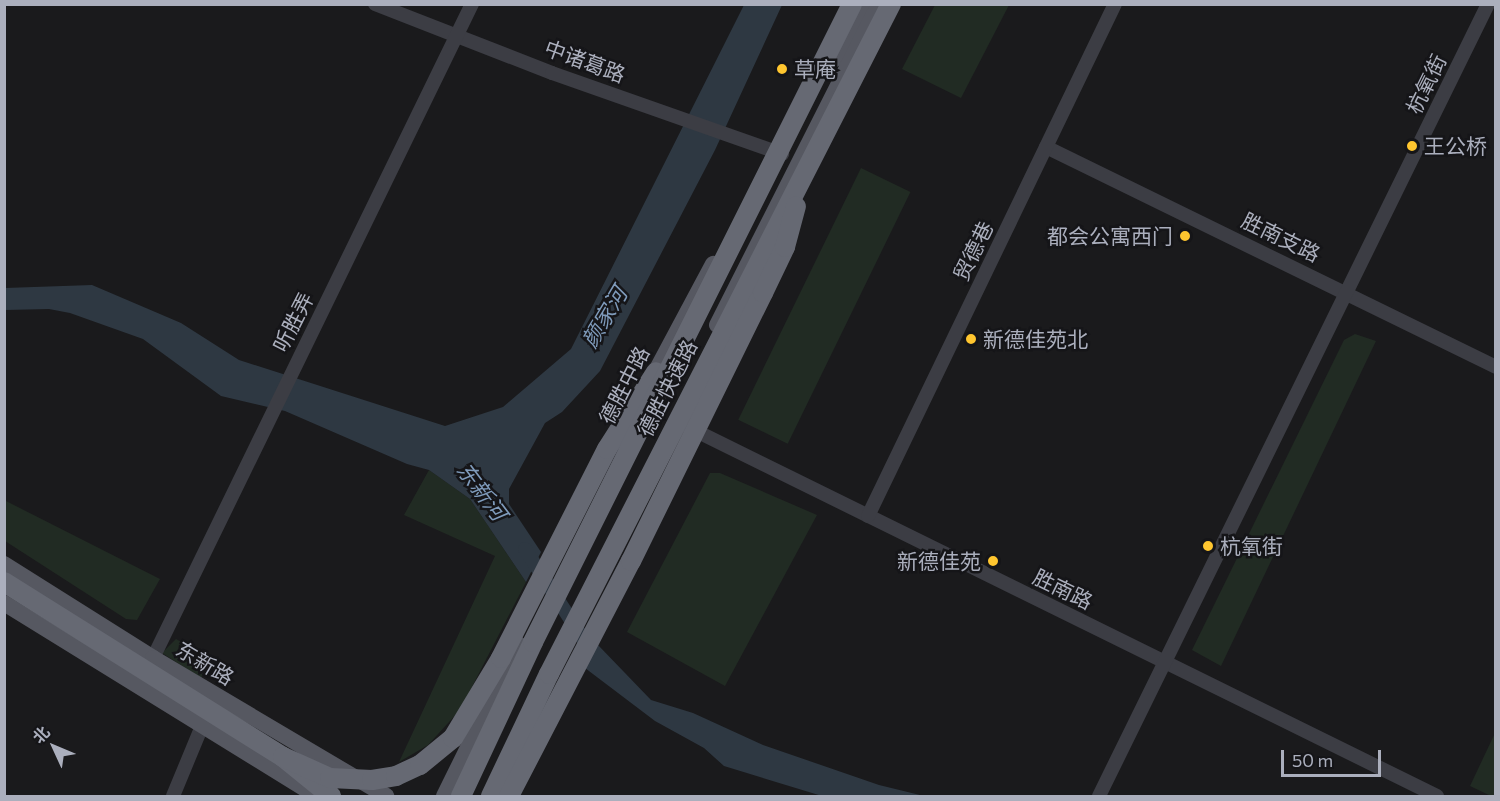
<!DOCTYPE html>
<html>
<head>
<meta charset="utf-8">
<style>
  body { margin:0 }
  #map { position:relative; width:1500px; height:801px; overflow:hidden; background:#1a1a1c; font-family:Commissioner,"Noto Sans SC",sans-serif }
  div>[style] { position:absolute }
  .green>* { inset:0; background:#212b23; transform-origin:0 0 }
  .water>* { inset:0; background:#2e3842 }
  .canal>* { height:14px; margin:-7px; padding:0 7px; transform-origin:7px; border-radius:7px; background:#2e3842 }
  .minor>* { height:14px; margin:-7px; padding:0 7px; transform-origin:7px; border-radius:7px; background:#3c3d44 }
  .major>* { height:16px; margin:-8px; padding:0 8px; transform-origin:8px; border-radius:8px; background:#565861 }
  .highway>* { height:20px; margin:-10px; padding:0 10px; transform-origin:10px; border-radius:10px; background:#666973 }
  .dots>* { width:16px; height:16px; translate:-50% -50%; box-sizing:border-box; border:3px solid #151518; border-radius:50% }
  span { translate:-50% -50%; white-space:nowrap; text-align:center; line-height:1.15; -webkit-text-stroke:5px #151518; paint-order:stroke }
  .street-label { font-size:21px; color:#abafbd }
  .poi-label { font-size:21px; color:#abafbd }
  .left { translate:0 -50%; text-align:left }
  .right { translate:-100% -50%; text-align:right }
  .water-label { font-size:22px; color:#7f9bbb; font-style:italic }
  .frame { position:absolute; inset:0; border:6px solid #abafbd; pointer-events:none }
  .north { position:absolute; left:24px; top:717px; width:60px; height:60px; -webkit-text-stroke:4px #151518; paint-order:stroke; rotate:314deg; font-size:16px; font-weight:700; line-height:24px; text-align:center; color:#abafbd }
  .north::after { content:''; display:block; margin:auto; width:21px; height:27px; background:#abafbd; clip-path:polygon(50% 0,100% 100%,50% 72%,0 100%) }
  .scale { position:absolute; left:1281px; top:750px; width:100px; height:27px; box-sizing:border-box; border:3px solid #abafbd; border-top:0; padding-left:8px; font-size:18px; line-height:21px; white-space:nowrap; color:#abafbd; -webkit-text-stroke:4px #151518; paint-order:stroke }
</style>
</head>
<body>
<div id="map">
  <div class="green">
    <div style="clip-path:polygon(935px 5px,1009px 5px,961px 98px,902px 69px)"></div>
    <div style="left:861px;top:168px;width:55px;height:280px;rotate:26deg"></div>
    <div style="clip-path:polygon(1355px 334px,1376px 341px,1221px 666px,1192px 650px,1344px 340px)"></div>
    <div style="clip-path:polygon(429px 470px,470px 499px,526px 582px,460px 710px,428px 745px,399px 762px,495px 556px,404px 515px)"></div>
    <div style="clip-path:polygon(710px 473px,720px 473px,817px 515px,725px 686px,627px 632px)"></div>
    <div style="clip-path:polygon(4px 500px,160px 579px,137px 620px,126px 619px,5px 541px)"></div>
    <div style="clip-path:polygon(176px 639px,212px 659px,201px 678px,162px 653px)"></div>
    <div style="clip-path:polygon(1495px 733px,1495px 796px,1491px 796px,1470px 786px)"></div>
  </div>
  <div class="water">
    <div style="clip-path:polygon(744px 5px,782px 5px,715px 150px,600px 371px,562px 412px,545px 423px,509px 489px,509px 504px,541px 552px,526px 582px,470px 499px,429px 470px,407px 464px,285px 411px,221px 396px,143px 339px,70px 313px,49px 309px,5px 310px,5px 288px,92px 285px,181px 323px,239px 360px,445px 426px,503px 407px,571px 349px)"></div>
    <div style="clip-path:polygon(598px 645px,651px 700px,693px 713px,763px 745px,879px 785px,924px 796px,822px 796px,724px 766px,704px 748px,655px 721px,585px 668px)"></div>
  </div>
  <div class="canal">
    <div style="left:525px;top:549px;width:121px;rotate:57.1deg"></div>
  </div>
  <div class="minor">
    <div style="left:375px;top:4px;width:190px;rotate:21.3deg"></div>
    <div style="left:552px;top:73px;width:244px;rotate:19.4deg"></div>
    <div style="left:1046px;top:147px;width:501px;rotate:26.05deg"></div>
    <div style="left:688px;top:427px;width:835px;rotate:26.23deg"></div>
    <div style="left:868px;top:516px;width:568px;rotate:-64.25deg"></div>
    <div style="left:153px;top:658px;width:728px;rotate:-64deg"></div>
    <div style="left:173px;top:796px;width:76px;rotate:-67.5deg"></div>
    <div style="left:1099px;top:796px;width:882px;rotate:-63.84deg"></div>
  </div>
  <div class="major">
    <div style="left:835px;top:59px;width:62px;rotate:-62.2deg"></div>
    <div style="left:717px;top:325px;width:360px;rotate:-63.2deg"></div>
    <div style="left:650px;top:382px;width:134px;rotate:-61.9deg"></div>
    <div style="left:4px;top:564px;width:176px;rotate:32.2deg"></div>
    <div style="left:153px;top:658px;width:271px;rotate:30.6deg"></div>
    <div style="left:4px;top:603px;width:367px;rotate:31.7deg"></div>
    <div style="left:444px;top:796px;width:169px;rotate:-63.7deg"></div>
  </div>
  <div class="highway">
    <div style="left:4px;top:582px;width:329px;rotate:32.1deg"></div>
    <div style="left:283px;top:757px;width:62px;rotate:39.1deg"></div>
    <div style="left:283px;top:757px;width:51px;rotate:24.1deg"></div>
    <div style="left:330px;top:778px;width:42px;rotate:2.7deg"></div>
    <div style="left:372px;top:780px;width:24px;rotate:-9deg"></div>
    <div style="left:396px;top:776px;width:26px;rotate:-25deg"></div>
    <div style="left:420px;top:765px;width:43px;rotate:-39.3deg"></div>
    <div style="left:453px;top:738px;width:93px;rotate:-59deg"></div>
    <div style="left:501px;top:658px;width:234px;rotate:-63.1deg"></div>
    <div style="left:607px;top:449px;width:91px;rotate:-57.5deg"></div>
    <div style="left:461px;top:796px;width:170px;rotate:-64.9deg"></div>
    <div style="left:533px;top:642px;width:713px;rotate:-63.43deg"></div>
    <div style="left:491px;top:796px;width:135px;rotate:-64.6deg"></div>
    <div style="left:549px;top:674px;width:752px;rotate:-62.96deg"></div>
    <div style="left:509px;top:796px;width:265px;rotate:-62.6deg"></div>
    <div style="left:631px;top:561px;width:299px;rotate:-63.8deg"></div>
    <div style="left:763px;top:293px;width:51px;rotate:-64.4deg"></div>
    <div style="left:785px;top:247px;width:42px;rotate:-75deg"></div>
  </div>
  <div class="dots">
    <div style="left:782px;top:69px;background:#ffc62f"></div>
    <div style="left:1412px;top:146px;background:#ffc62f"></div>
    <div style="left:1185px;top:236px;background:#ffc62f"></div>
    <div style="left:971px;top:339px;background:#ffc62f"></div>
    <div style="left:1208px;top:546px;background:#ffc62f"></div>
    <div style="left:993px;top:561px;background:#ffc62f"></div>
  </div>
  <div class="street-label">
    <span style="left:585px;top:61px;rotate:20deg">中诸葛路</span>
    <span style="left:1426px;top:84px;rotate:-64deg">杭氧街</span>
    <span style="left:1281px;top:237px;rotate:26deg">胜南支路</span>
    <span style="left:973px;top:251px;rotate:-64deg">贸德巷</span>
    <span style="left:293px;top:322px;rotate:-63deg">听胜弄</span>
    <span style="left:624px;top:385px;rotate:-63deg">德胜中路</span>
    <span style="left:667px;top:388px;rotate:-63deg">德胜快速路</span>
    <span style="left:1063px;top:589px;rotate:26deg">胜南路</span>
    <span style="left:205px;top:663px;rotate:31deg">东新路</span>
  </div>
  <div class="poi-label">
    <span class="left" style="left:794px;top:69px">草庵</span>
    <span class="left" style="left:1424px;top:146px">王公桥</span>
    <span class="right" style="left:1173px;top:236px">都会公寓西门</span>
    <span class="left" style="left:983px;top:339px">新德佳苑北</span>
    <span class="left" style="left:1220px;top:546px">杭氧街</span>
    <span class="right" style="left:981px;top:561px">新德佳苑</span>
  </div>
  <div class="water-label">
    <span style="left:604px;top:317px;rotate:-59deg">颜家河</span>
    <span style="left:482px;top:491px;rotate:53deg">东新河</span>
  </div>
  <div class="frame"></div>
  <div class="north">北</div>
  <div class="scale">50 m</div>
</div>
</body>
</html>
